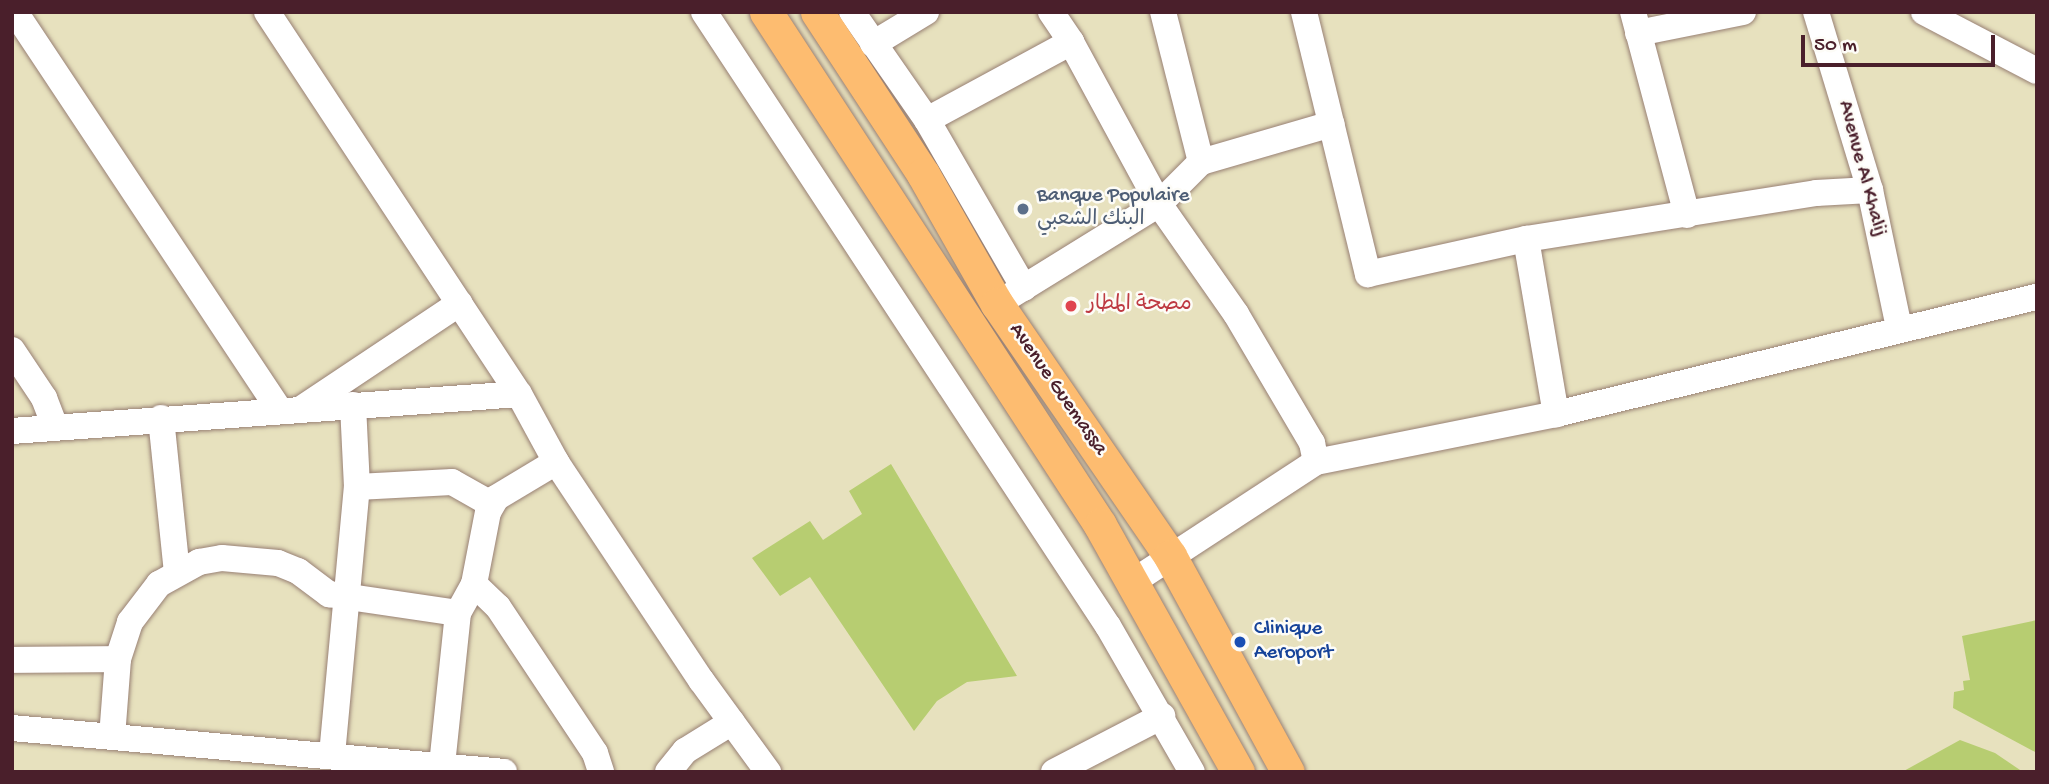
<!DOCTYPE html>
<html>
<head>
<meta charset="utf-8">
<style>
  body { margin:0 }
  #map { position:relative; width:2049px; height:784px; overflow:hidden; background:#e7e1be; font-family:"Gochi Hand","Playpen Sans Arabic",sans-serif }
  div>[style] { position:absolute }
  .green>* { inset:0; background:#b7cd71 }
  .roads { filter:drop-shadow(0 0 2px #988074) drop-shadow(0 0 2px #988074) }
  .minor>* { height:26px; margin:-13px; padding:0 13px; transform-origin:13px; border-radius:13px; background:#fff }
  .major>* { height:33px; margin:-16.5px; padding:0 16.5px; transform-origin:16.5px; border-radius:16.5px; background:#fdbc70 }
  .dots>* { width:19px; height:19px; translate:-50% -50%; box-sizing:border-box; border:4px solid #fdfcf7; border-radius:50% }
  span { translate:-50% -50%; white-space:nowrap; text-align:center; line-height:1.15; -webkit-text-stroke:5px #fdfcf7; paint-order:stroke }
  .street-label { font-size:21px; color:#4a1f2b }
  .service-label { font-size:21px; color:#4e5e75 }
  .left { translate:0 -50%; text-align:left }
  .health-label { font-size:21px; color:#be3a42 }
  .transit-label { font-size:21px; color:#164399 }
  .frame { position:absolute; inset:0; border:14px solid #4a1f2b; pointer-events:none }
  .scale { position:absolute; left:1801px; top:35px; width:194px; height:32px; box-sizing:border-box; border:4px solid #4a1f2b; border-top:0; padding-left:9px; font-size:21px; line-height:24px; white-space:nowrap; color:#4a1f2b; -webkit-text-stroke:5px #fdfcf7; paint-order:stroke }
</style>
</head>
<body>
<div id="map">
  <div class="green">
    <div style="clip-path:polygon(891px 464px,1017px 676px,967px 682px,937px 701px,914px 731px,810px 577px,780px 596px,752px 558px,810px 521px,823px 540px,862px 514px,849px 491px)"></div>
    <div style="clip-path:polygon(2037px 620px,2037px 753px,1953px 708px,1954px 692px,1964px 690px,1963px 681px,1970px 680px,1962px 636px)"></div>
    <div style="clip-path:polygon(1960px 740px,1995px 753px,2023px 772px,1902px 772px)"></div>
  </div>
  <div class="roads">
    <div class="minor">
      <div style="left:15px;top:12px;width:477px;rotate:56.4deg"></div>
      <div style="left:267px;top:12px;width:458px;rotate:56.6deg"></div>
      <div style="left:519px;top:394px;width:77px;rotate:61.4deg"></div>
      <div style="left:556px;top:462px;width:262px;rotate:56.4deg"></div>
      <div style="left:701px;top:680px;width:114px;rotate:53.9deg"></div>
      <div style="left:704px;top:12px;width:735px;rotate:56.66deg"></div>
      <div style="left:1108px;top:626px;width:168px;rotate:60.1deg"></div>
      <div style="left:852px;top:12px;width:131px;rotate:55.2deg"></div>
      <div style="left:927px;top:120px;width:194px;rotate:60deg"></div>
      <div style="left:1051px;top:12px;width:36px;rotate:56deg"></div>
      <div style="left:1071px;top:42px;width:184px;rotate:61.5deg"></div>
      <div style="left:1159px;top:204px;width:134px;rotate:55deg"></div>
      <div style="left:1236px;top:314px;width:150px;rotate:59.5deg"></div>
      <div style="left:1312px;top:443px;width:19px;rotate:78deg"></div>
      <div style="left:1304px;top:12px;width:270px;rotate:76.3deg"></div>
      <div style="left:1368px;top:274px;width:162px;rotate:-12.5deg"></div>
      <div style="left:1526px;top:239px;width:294px;rotate:-9deg"></div>
      <div style="left:1816px;top:193px;width:54px;rotate:-3.2deg"></div>
      <div style="left:1633px;top:12px;width:210px;rotate:75.1deg"></div>
      <div style="left:1816px;top:12px;width:186px;rotate:73.1deg"></div>
      <div style="left:1870px;top:190px;width:141px;rotate:78.1deg"></div>
      <div style="left:1924px;top:12px;width:127px;rotate:27.6deg"></div>
      <div style="left:1638px;top:33px;width:107px;rotate:-11.3deg"></div>
      <div style="left:873px;top:44px;width:62px;rotate:-31.1deg"></div>
      <div style="left:927px;top:120px;width:164px;rotate:-28.4deg"></div>
      <div style="left:1201px;top:162px;width:136px;rotate:-16.2deg"></div>
      <div style="left:1526px;top:239px;width:178px;rotate:80.3deg"></div>
      <div style="left:997px;top:304px;width:190px;rotate:-31.7deg"></div>
      <div style="left:1159px;top:204px;width:59px;rotate:-45deg"></div>
      <div style="left:1201px;top:162px;width:155px;rotate:-104.2deg"></div>
      <div style="left:12px;top:350px;width:58px;rotate:56.3deg"></div>
      <div style="left:44px;top:398px;width:31px;rotate:69deg"></div>
      <div style="left:304px;top:407px;width:187px;rotate:-33.7deg"></div>
      <div style="left:161px;top:418px;width:155px;rotate:84.1deg"></div>
      <div style="left:12px;top:431px;width:508px;rotate:-4.17deg"></div>
      <div style="left:357px;top:487px;width:95px;rotate:-3deg"></div>
      <div style="left:452px;top:482px;width:45px;rotate:29.4deg"></div>
      <div style="left:1134px;top:581px;width:217px;rotate:-33.2deg"></div>
      <div style="left:1316px;top:462px;width:245px;rotate:-11.3deg"></div>
      <div style="left:1556px;top:414px;width:495px;rotate:-13.7deg"></div>
      <div style="left:474px;top:584px;width:33px;rotate:44deg"></div>
      <div style="left:498px;top:607px;width:175px;rotate:56.4deg"></div>
      <div style="left:595px;top:753px;width:20px;rotate:72deg"></div>
      <div style="left:12px;top:660px;width:106px;rotate:-0.5deg"></div>
      <div style="left:12px;top:728px;width:494px;rotate:5.1deg"></div>
      <div style="left:112px;top:737px;width:78px;rotate:-85.6deg"></div>
      <div style="left:118px;top:659px;width:39px;rotate:-72deg"></div>
      <div style="left:130px;top:622px;width:48px;rotate:-52.7deg"></div>
      <div style="left:159px;top:584px;width:46px;rotate:-28.8deg"></div>
      <div style="left:199px;top:562px;width:23px;rotate:-10deg"></div>
      <div style="left:222px;top:558px;width:56px;rotate:5.1deg"></div>
      <div style="left:278px;top:563px;width:22px;rotate:22deg"></div>
      <div style="left:298px;top:571px;width:39px;rotate:37deg"></div>
      <div style="left:329px;top:594px;width:130px;rotate:8.4deg"></div>
      <div style="left:332px;top:755px;width:269px;rotate:-84.7deg"></div>
      <div style="left:357px;top:487px;width:82px;rotate:-92.8deg"></div>
      <div style="left:442px;top:765px;width:153px;rotate:-84deg"></div>
      <div style="left:458px;top:613px;width:33px;rotate:-61deg"></div>
      <div style="left:474px;top:584px;width:73px;rotate:-79deg"></div>
      <div style="left:488px;top:512px;width:16px;rotate:-60deg"></div>
      <div style="left:496px;top:498px;width:70px;rotate:-31deg"></div>
      <div style="left:668px;top:772px;width:27px;rotate:-51deg"></div>
      <div style="left:685px;top:751px;width:55px;rotate:-31.7deg"></div>
      <div style="left:1054px;top:772px;width:122px;rotate:-27.4deg"></div>
    </div>
    <div class="major">
      <div style="left:766px;top:12px;width:612px;rotate:56.93deg"></div>
      <div style="left:1100px;top:525px;width:283px;rotate:60.8deg"></div>
      <div style="left:817px;top:12px;width:194px;rotate:56.8deg"></div>
      <div style="left:923px;top:174px;width:150px;rotate:60.4deg"></div>
      <div style="left:997px;top:304px;width:306px;rotate:55.5deg"></div>
      <div style="left:1170px;top:556px;width:246px;rotate:61.4deg"></div>
    </div>
  </div>
  <div class="dots">
    <div style="left:1023px;top:209px;background:#5c6f8a"></div>
    <div style="left:1071px;top:306px;background:#e0444e"></div>
    <div style="left:1240px;top:642px;background:#1a4fb4"></div>
  </div>
  <div class="street-label">
    <span style="left:1861px;top:169px;rotate:75deg">Avenue Al Khalij</span>
    <span style="left:1057px;top:390px;rotate:55deg">Avenue Guemassa</span>
  </div>
  <div class="service-label">
    <span class="left" style="left:1037px;top:209px">Banque Populaire<br>البنك الشعبي</span>
  </div>
  <div class="health-label">
    <span class="left" style="left:1087px;top:306px">مصحة المطار</span>
  </div>
  <div class="transit-label">
    <span class="left" style="left:1254px;top:642px">Clinique<br>Aeroport</span>
  </div>
  <div class="frame"></div>
  <div class="scale">50 m</div>
</div>
</body>
</html>
